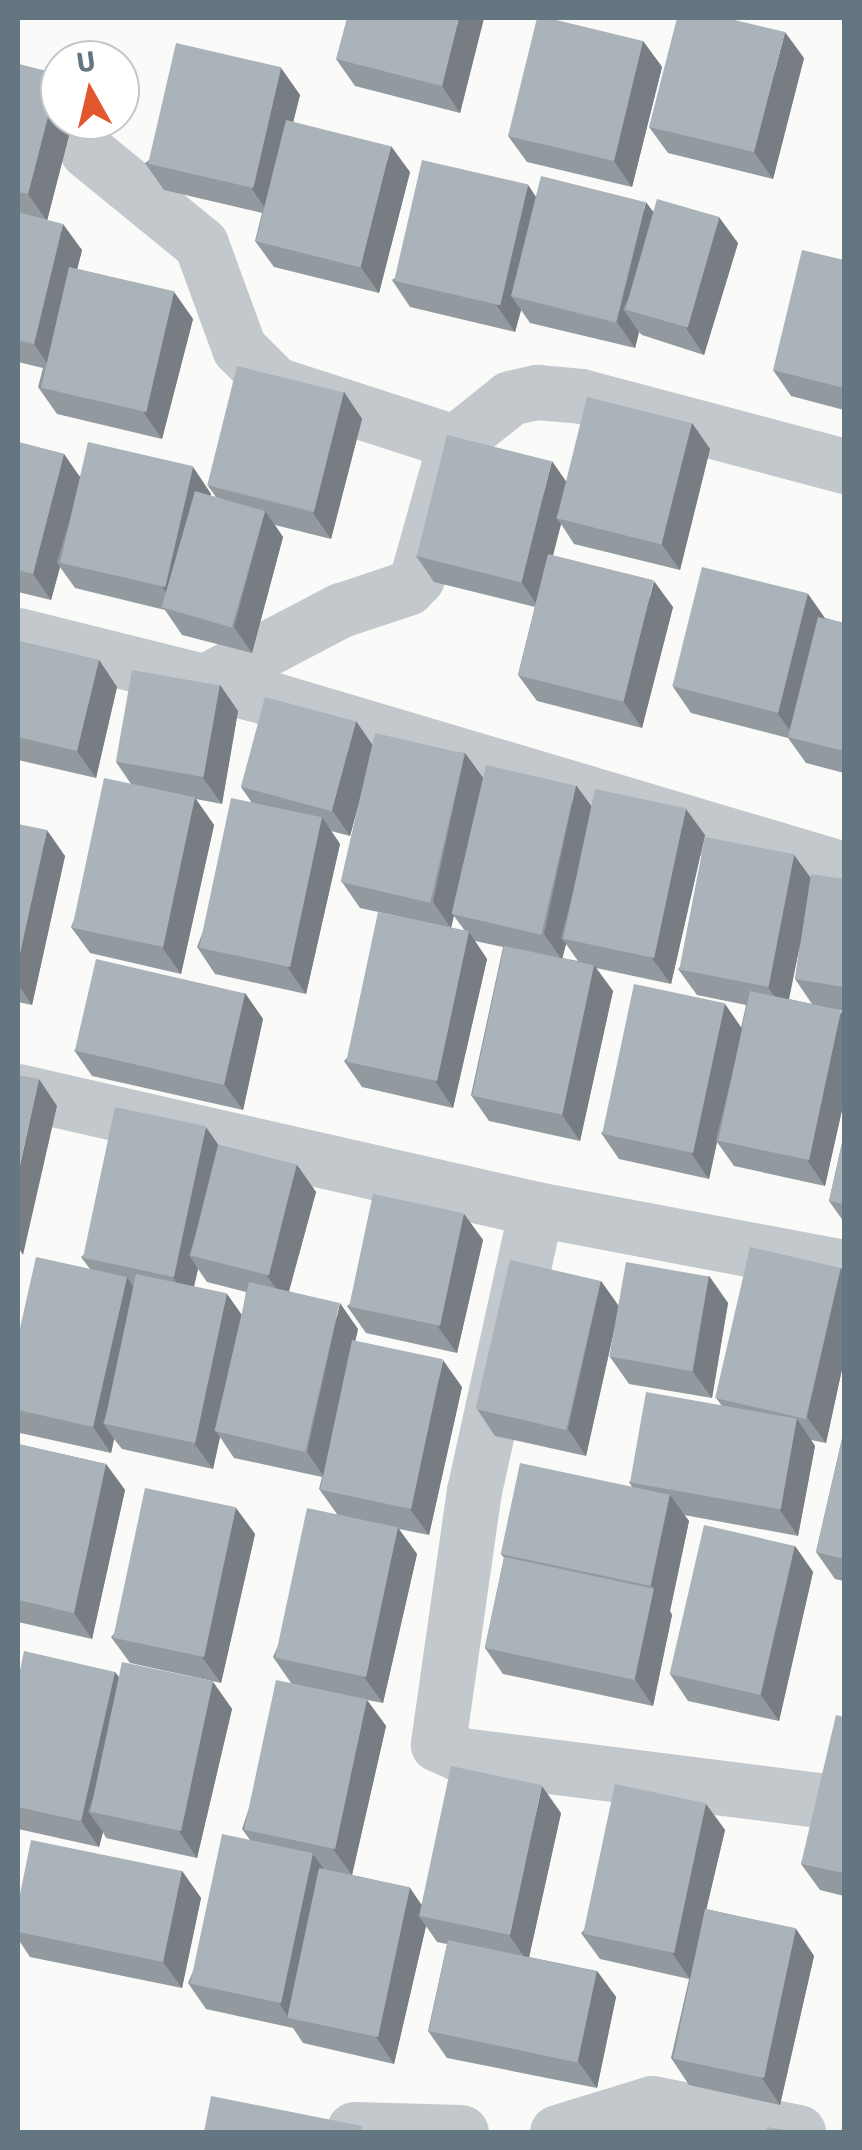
<!DOCTYPE html>
<html>
<head>
<meta charset="utf-8">
<style>
  body { margin:0 }
  #map { position:relative; width:862px; height:2150px; overflow:hidden; background:#fafaf8; font-family:Signika,sans-serif }
  div>[style] { position:absolute }
  .street>* { height:55px; margin:-27.5px; padding:0 27.5px; transform-origin:27.5px; border-radius:27.5px; background:#c3c8cc }
  .wall>* { inset:0; background:#929a9f }
  .shaded-wall>* { inset:0; background:#777d82 }
  .building>* { inset:0; background:#aab3b9; transform-origin:0 0 }
  span { translate:-50% -50%; white-space:nowrap; text-align:center; line-height:1.15; -webkit-text-stroke:10px #fff; paint-order:stroke }
  .frame { position:absolute; inset:0; border:20px solid #657683; pointer-events:none }
  .north { position:absolute; left:40px; top:40px; width:100px; height:100px; box-sizing:border-box; background:#fff; border:2px solid #c1c8cd; border-radius:50%; rotate:352deg; font-size:28px; font-weight:700; line-height:40px; text-align:center; color:#657683 }
  .north::after { content:''; display:block; margin:auto; width:35px; height:45px; background:#e4572e; clip-path:polygon(50% 0,100% 100%,50% 72%,0 100%) }
</style>
</head>
<body>
<div id="map">
  <div class="street">
    <div style="left:87px;top:151px;width:147px;rotate:39.2deg"></div>
    <div style="left:201px;top:244px;width:111px;rotate:69.9deg"></div>
    <div style="left:239px;top:348px;width:51px;rotate:45deg"></div>
    <div style="left:275px;top:384px;width:189px;rotate:17.9deg"></div>
    <div style="left:18px;top:635px;width:244px;rotate:14deg"></div>
    <div style="left:255px;top:694px;width:614px;rotate:16.55deg"></div>
    <div style="left:203px;top:682px;width:156px;rotate:-27.6deg"></div>
    <div style="left:341px;top:610px;width:70px;rotate:-18.4deg"></div>
    <div style="left:407px;top:588px;width:14px;rotate:-45deg"></div>
    <div style="left:417px;top:578px;width:141px;rotate:-74.4deg"></div>
    <div style="left:455px;top:442px;width:70px;rotate:-38.7deg"></div>
    <div style="left:510px;top:398px;width:28px;rotate:-13deg"></div>
    <div style="left:537px;top:392px;width:44px;rotate:5.2deg"></div>
    <div style="left:581px;top:396px;width:272px;rotate:14.9deg"></div>
    <div style="left:18px;top:1091px;width:531px;rotate:12.83deg"></div>
    <div style="left:536px;top:1209px;width:313px;rotate:10.7deg"></div>
    <div style="left:536px;top:1209px;width:288px;rotate:102.4deg"></div>
    <div style="left:474px;top:1490px;width:257px;rotate:98.1deg"></div>
    <div style="left:438px;top:1744px;width:26px;rotate:25deg"></div>
    <div style="left:462px;top:1755px;width:381px;rotate:7.2deg"></div>
    <div style="left:354px;top:2129px;width:107px;rotate:1.6deg"></div>
    <div style="left:557px;top:2132px;width:99px;rotate:-17deg"></div>
    <div style="left:652px;top:2103px;width:149px;rotate:11.2deg"></div>
  </div>
  <div class="wall">
    <div style="clip-path:polygon(484px 18px,460px 113px,355px 86px,336px 59px)"></div>
    <div style="clip-path:polygon(643px 41px,662px 67px,632px 187px,527px 162px,508px 136px)"></div>
    <div style="clip-path:polygon(804px 58px,773px 179px,668px 153px,649px 127px)"></div>
    <div style="clip-path:polygon(18px 64px,60px 75px,60px 120px,73px 120px,47px 220px,82px 250px,77px 269px,174px 292px,193px 319px,162px 439px,57px 414px,38px 387px,43px 368px,18px 362px)"></div>
    <div style="clip-path:polygon(281px 68px,300px 95px,293px 122px,410px 172px,379px 293px,274px 267px,255px 241px,262px 213px,164px 190px,145px 163px)"></div>
    <div style="clip-path:polygon(528px 185px,536px 197px,653px 211px,738px 243px,704px 355px,642px 335px,639px 332px,635px 348px,530px 323px,521px 310px,515px 332px,410px 307px,392px 280px)"></div>
    <div style="clip-path:polygon(844px 260px,844px 410px,791px 396px,773px 370px)"></div>
    <div style="clip-path:polygon(344px 392px,362px 419px,331px 539px,275px 525px,283px 537px,252px 653px,182px 635px,165px 610px,75px 588px,60px 567px,51px 600px,18px 592px,18px 442px,64px 454px,79px 476px,193px 467px,211px 494px,211px 496px,216px 497px,208px 486px)"></div>
    <div style="clip-path:polygon(692px 423px,710px 449px,680px 570px,574px 544px,561px 524px,553px 556px,673px 607px,642px 728px,537px 701px,518px 675px,535px 607px,434px 582px,416px 556px,566px 481px)"></div>
    <div style="clip-path:polygon(808px 594px,825px 618px,844px 623px,844px 773px,806px 763px,788px 738px,691px 713px,673px 687px)"></div>
    <div style="clip-path:polygon(18px 641px,99px 660px,117px 687px,96px 778px,18px 760px)"></div>
    <div style="clip-path:polygon(220px 685px,238px 711px,222px 804px,196px 799px,214px 825px,181px 974px,90px 953px,71px 927px,131px 784px,116px 762px)"></div>
    <div style="clip-path:polygon(evenodd,372px 744px,465px 753px,483px 778px,705px 835px,671px 984px,596px 968px,613px 991px,580px 1141px,489px 1121px,471px 1095px,503px 947px,475px 941px,487px 959px,453px 1108px,362px 1087px,344px 1061px,465px 931px,454px 916px,451px 928px,360px 908px,342px 882px,359px 802px,350px 836px,331px 831px,340px 844px,306px 994px,215px 974px,197px 947px,252px 803px,241px 787px,372px 744px,566px 944px,578px 961px,562px 958px,566px 944px)"></div>
    <div style="clip-path:polygon(18px 824px,65px 856px,32px 1005px,18px 1002px)"></div>
    <div style="clip-path:polygon(evenodd,794px 855px,810px 877px,844px 879px,844px 1011px,828px 1008px,844px 1016px,844px 1101px,825px 1186px,734px 1166px,717px 1142px,709px 1179px,619px 1159px,601px 1133px,725px 1004px,741px 1028px,746px 1005px,697px 995px,678px 969px,794px 855px,800px 944px,795px 979px,812px 1004px,789px 999px,800px 944px)"></div>
    <div style="clip-path:polygon(245px 993px,263px 1019px,243px 1110px,92px 1076px,74px 1050px)"></div>
    <div style="clip-path:polygon(844px 1134px,844px 1222px,829px 1201px)"></div>
    <div style="clip-path:polygon(evenodd,219px 1145px,297px 1165px,316px 1192px,289px 1291px,358px 1329px,355px 1341px,462px 1387px,429px 1535px,399px 1529px,417px 1554px,383px 1703px,367px 1700px,386px 1726px,352px 1875px,410px 1888px,421px 1904px,561px 1813px,529px 1957px,597px 1971px,616px 1997px,597px 2088px,447px 2058px,428px 2031px,447px 1944px,437px 1942px,426px 1926px,394px 2064px,303px 2043px,293px 2028px,206px 2009px,188px 1983px,250px 1840px,242px 1829px,291px 1683px,273px 1657px,337px 1514px,319px 1489px,322px 1477px,234px 1458px,220px 1437px,213px 1469px,122px 1449px,114px 1439px,111px 1453px,20px 1433px,18px 1429px,18px 1337px,90px 1269px,81px 1257px,219px 1145px,198px 1269px,207px 1282px,246px 1292px,242px 1315px,227px 1294px,194px 1287px,198px 1269px)"></div>
    <div style="clip-path:polygon(464px 1214px,483px 1240px,457px 1353px,366px 1333px,347px 1306px)"></div>
    <div style="clip-path:polygon(841px 1268px,844px 1272px,844px 1360px,826px 1443px,811px 1440px,815px 1446px,798px 1536px,684px 1515px,689px 1521px,670px 1611px,672px 1615px,653px 1706px,503px 1674px,485px 1648px,504px 1558px,501px 1554px,632px 1487px,629px 1482px,722px 1406px,716px 1398px)"></div>
    <div style="clip-path:polygon(709px 1276px,728px 1303px,712px 1398px,629px 1384px,610px 1357px,618px 1314px,586px 1456px,495px 1436px,477px 1409px,601px 1281px,619px 1306px)"></div>
    <div style="clip-path:polygon(844px 1430px,844px 1581px,835px 1579px,816px 1552px)"></div>
    <div style="clip-path:polygon(18px 1444px,106px 1464px,125px 1490px,92px 1639px,18px 1622px)"></div>
    <div style="clip-path:polygon(236px 1508px,255px 1534px,221px 1683px,130px 1663px,111px 1637px)"></div>
    <div style="clip-path:polygon(795px 1546px,813px 1572px,779px 1721px,688px 1701px,670px 1674px)"></div>
    <div style="clip-path:polygon(115px 1672px,119px 1677px,213px 1682px,232px 1709px,197px 1858px,106px 1838px,103px 1832px,99px 1847px,18px 1829px,18px 1680px)"></div>
    <div style="clip-path:polygon(844px 1717px,844px 1896px,820px 1890px,801px 1864px)"></div>
    <div style="clip-path:polygon(706px 1804px,725px 1830px,706px 1909px,796px 1929px,814px 1956px,780px 2105px,689px 2085px,671px 2058px,689px 1979px,600px 1959px,581px 1933px)"></div>
    <div style="clip-path:polygon(182px 1871px,201px 1898px,182px 1988px,30px 1957px,18px 1939px,18px 1904px)"></div>
  </div>
  <div class="shaded-wall">
    <div style="clip-path:polygon(459px 18px,484px 18px,460px 113px,442px 86px)"></div>
    <div style="clip-path:polygon(785px 32px,804px 58px,773px 179px,754px 152px)"></div>
    <div style="clip-path:polygon(643px 41px,662px 67px,632px 187px,614px 161px)"></div>
    <div style="clip-path:polygon(281px 68px,300px 95px,270px 215px,252px 189px)"></div>
    <div style="clip-path:polygon(59px 74px,60px 120px,73px 120px,47px 221px,28px 194px)"></div>
    <div style="clip-path:polygon(391px 146px,410px 172px,379px 293px,360px 266px)"></div>
    <div style="clip-path:polygon(528px 185px,546px 212px,511px 296px,521px 310px,515px 332px,497px 306px)"></div>
    <div style="clip-path:polygon(646px 202px,665px 228px,623px 309px,639px 332px,635px 348px,617px 322px)"></div>
    <div style="clip-path:polygon(719px 217px,738px 243px,704px 355px,686px 328px)"></div>
    <div style="clip-path:polygon(63px 224px,82px 250px,52px 370px,34px 344px)"></div>
    <div style="clip-path:polygon(174px 292px,193px 319px,162px 439px,144px 413px)"></div>
    <div style="clip-path:polygon(344px 392px,362px 419px,331px 539px,313px 513px)"></div>
    <div style="clip-path:polygon(692px 423px,710px 449px,680px 570px,661px 543px)"></div>
    <div style="clip-path:polygon(64px 454px,82px 480px,57px 562px,60px 567px,51px 600px,33px 574px)"></div>
    <div style="clip-path:polygon(552px 461px,570px 487px,556px 518px,561px 524px,539px 608px,521px 581px)"></div>
    <div style="clip-path:polygon(193px 467px,211px 494px,182px 614px,163px 588px)"></div>
    <div style="clip-path:polygon(265px 511px,283px 537px,252px 653px,234px 627px)"></div>
    <div style="clip-path:polygon(654px 581px,673px 607px,642px 728px,623px 701px)"></div>
    <div style="clip-path:polygon(808px 594px,826px 620px,797px 740px,778px 714px)"></div>
    <div style="clip-path:polygon(99px 660px,117px 687px,96px 778px,77px 751px)"></div>
    <div style="clip-path:polygon(220px 685px,238px 711px,222px 804px,203px 778px)"></div>
    <div style="clip-path:polygon(356px 721px,374px 747px,350px 836px,332px 810px)"></div>
    <div style="clip-path:polygon(465px 753px,484px 779px,451px 928px,433px 902px)"></div>
    <div style="clip-path:polygon(576px 785px,595px 811px,561px 938px,566px 944px,562px 960px,544px 934px)"></div>
    <div style="clip-path:polygon(195px 798px,214px 825px,181px 974px,162px 947px)"></div>
    <div style="clip-path:polygon(686px 809px,705px 835px,671px 984px,652px 958px)"></div>
    <div style="clip-path:polygon(322px 817px,340px 844px,306px 994px,288px 968px)"></div>
    <div style="clip-path:polygon(47px 830px,65px 856px,32px 1005px,18px 984px,18px 963px)"></div>
    <div style="clip-path:polygon(794px 855px,813px 881px,786px 1013px,768px 987px)"></div>
    <div style="clip-path:polygon(469px 932px,487px 959px,453px 1108px,435px 1081px)"></div>
    <div style="clip-path:polygon(594px 965px,613px 991px,580px 1141px,562px 1115px)"></div>
    <div style="clip-path:polygon(245px 993px,263px 1019px,243px 1110px,224px 1084px)"></div>
    <div style="clip-path:polygon(725px 1004px,743px 1030px,716px 1140px,717px 1142px,709px 1179px,691px 1153px)"></div>
    <div style="clip-path:polygon(841px 1011px,844px 1016px,844px 1101px,825px 1186px,807px 1160px)"></div>
    <div style="clip-path:polygon(39px 1079px,57px 1106px,23px 1255px,18px 1247px,18px 1174px)"></div>
    <div style="clip-path:polygon(206px 1127px,224px 1153px,189px 1255px,198px 1269px,190px 1302px,172px 1276px)"></div>
    <div style="clip-path:polygon(297px 1165px,316px 1192px,286px 1302px,267px 1276px)"></div>
    <div style="clip-path:polygon(464px 1214px,483px 1240px,457px 1353px,438px 1327px)"></div>
    <div style="clip-path:polygon(841px 1268px,844px 1272px,844px 1360px,826px 1443px,807px 1417px)"></div>
    <div style="clip-path:polygon(709px 1276px,728px 1303px,712px 1398px,693px 1372px)"></div>
    <div style="clip-path:polygon(127px 1277px,145px 1304px,103px 1423px,114px 1439px,111px 1453px,93px 1427px)"></div>
    <div style="clip-path:polygon(601px 1281px,619px 1307px,586px 1456px,568px 1429px)"></div>
    <div style="clip-path:polygon(227px 1294px,245px 1320px,216px 1431px,220px 1437px,213px 1469px,194px 1443px)"></div>
    <div style="clip-path:polygon(340px 1303px,358px 1329px,325px 1478px,307px 1452px)"></div>
    <div style="clip-path:polygon(443px 1360px,462px 1387px,429px 1535px,410px 1509px)"></div>
    <div style="clip-path:polygon(797px 1419px,815px 1446px,798px 1536px,780px 1510px)"></div>
    <div style="clip-path:polygon(106px 1464px,125px 1490px,92px 1639px,74px 1613px)"></div>
    <div style="clip-path:polygon(670px 1495px,689px 1521px,670px 1611px,672px 1615px,653px 1706px,635px 1679px,654px 1589px,651px 1585px)"></div>
    <div style="clip-path:polygon(236px 1508px,255px 1534px,221px 1683px,202px 1657px)"></div>
    <div style="clip-path:polygon(398px 1528px,417px 1554px,383px 1703px,364px 1677px)"></div>
    <div style="clip-path:polygon(795px 1546px,813px 1572px,779px 1721px,761px 1695px)"></div>
    <div style="clip-path:polygon(115px 1672px,133px 1698px,88px 1811px,103px 1832px,99px 1847px,81px 1821px)"></div>
    <div style="clip-path:polygon(213px 1682px,232px 1709px,197px 1858px,179px 1831px)"></div>
    <div style="clip-path:polygon(367px 1700px,386px 1726px,352px 1875px,333px 1849px)"></div>
    <div style="clip-path:polygon(542px 1786px,561px 1813px,528px 1962px,509px 1935px)"></div>
    <div style="clip-path:polygon(706px 1804px,725px 1830px,690px 1979px,672px 1953px)"></div>
    <div style="clip-path:polygon(313px 1854px,332px 1880px,289px 2018px,279px 2003px)"></div>
    <div style="clip-path:polygon(182px 1871px,201px 1898px,182px 1988px,163px 1962px)"></div>
    <div style="clip-path:polygon(410px 1888px,428px 1915px,418px 1915px,426px 1926px,394px 2064px,376px 2037px)"></div>
    <div style="clip-path:polygon(796px 1929px,814px 1956px,780px 2105px,762px 2078px)"></div>
    <div style="clip-path:polygon(597px 1971px,616px 1997px,597px 2088px,578px 2061px)"></div>
  </div>
  <div class="building">
    <div style="clip-path:polygon(347px 18px,459px 18px,442px 86px,336px 59px)"></div>
    <div style="clip-path:polygon(537px 18px,548px 18px,643px 41px,614px 161px,508px 136px)"></div>
    <div style="clip-path:polygon(677px 18px,726px 18px,785px 32px,754px 152px,649px 127px)"></div>
    <div style="left:176px;top:43px;width:108px;height:124px;rotate:13deg"></div>
    <div style="clip-path:polygon(18px 64px,59px 74px,28px 194px,18px 192px)"></div>
    <div style="left:286px;top:120px;width:108px;height:125px;rotate:14deg"></div>
    <div style="left:422px;top:160px;width:109px;height:124px;rotate:13deg"></div>
    <div style="left:541px;top:176px;width:108px;height:124px;rotate:14deg"></div>
    <div style="left:657px;top:199px;width:65px;height:115px;rotate:16deg"></div>
    <div style="clip-path:polygon(18px 212px,63px 224px,34px 344px,18px 340px)"></div>
    <div style="clip-path:polygon(802px 250px,844px 260px,844px 388px,773px 370px)"></div>
    <div style="left:69px;top:267px;width:108px;height:124px;rotate:13deg"></div>
    <div style="left:237px;top:366px;width:110px;height:123px;rotate:14deg"></div>
    <div style="left:587px;top:397px;width:108px;height:125px;rotate:14deg"></div>
    <div style="left:447px;top:435px;width:108px;height:125px;rotate:14deg"></div>
    <div style="clip-path:polygon(18px 442px,64px 454px,33px 574px,18px 570px)"></div>
    <div style="left:88px;top:442px;width:108px;height:124px;rotate:13deg"></div>
    <div style="left:195px;top:491px;width:73px;height:121px;rotate:16deg"></div>
    <div style="left:548px;top:554px;width:109px;height:125px;rotate:14deg"></div>
    <div style="left:702px;top:567px;width:109px;height:123px;rotate:14deg"></div>
    <div style="clip-path:polygon(818px 617px,844px 623px,844px 751px,788px 737px)"></div>
    <div style="clip-path:polygon(18px 641px,99px 660px,77px 751px,18px 737px)"></div>
    <div style="left:132px;top:670px;width:89px;height:93px;rotate:10deg"></div>
    <div style="left:265px;top:697px;width:94px;height:93px;rotate:15deg"></div>
    <div style="left:375px;top:733px;width:92px;height:153px;rotate:13deg"></div>
    <div style="left:486px;top:765px;width:92px;height:153px;rotate:13deg"></div>
    <div style="left:104px;top:778px;width:93px;height:153px;rotate:12deg"></div>
    <div style="left:595px;top:789px;width:93px;height:153px;rotate:12deg"></div>
    <div style="left:231px;top:798px;width:93px;height:153px;rotate:12deg"></div>
    <div style="clip-path:polygon(18px 824px,47px 830px,18px 963px)"></div>
    <div style="left:705px;top:837px;width:91px;height:135px;rotate:11deg"></div>
    <div style="clip-path:polygon(811px 874px,844px 879px,844px 987px,795px 979px)"></div>
    <div style="left:378px;top:912px;width:93px;height:153px;rotate:12deg"></div>
    <div style="left:504px;top:946px;width:92px;height:153px;rotate:12deg"></div>
    <div style="left:96px;top:959px;width:153px;height:94px;rotate:13deg"></div>
    <div style="left:634px;top:984px;width:93px;height:153px;rotate:12deg"></div>
    <div style="left:750px;top:991px;width:93px;height:153px;rotate:12deg"></div>
    <div style="clip-path:polygon(18px 1075px,39px 1079px,18px 1174px)"></div>
    <div style="left:115px;top:1107px;width:93px;height:154px;rotate:12deg"></div>
    <div style="clip-path:polygon(844px 1134px,844px 1204px,829px 1201px)"></div>
    <div style="left:218px;top:1145px;width:81px;height:114px;rotate:14deg"></div>
    <div style="left:373px;top:1194px;width:93px;height:115px;rotate:12deg"></div>
    <div style="left:750px;top:1247px;width:93px;height:155px;rotate:13deg"></div>
    <div style="clip-path:polygon(36px 1257px,127px 1277px,93px 1427px,18px 1410px,18px 1337px)"></div>
    <div style="left:510px;top:1260px;width:93px;height:153px;rotate:13deg"></div>
    <div style="left:626px;top:1262px;width:84px;height:96px;rotate:10deg"></div>
    <div style="left:136px;top:1274px;width:93px;height:153px;rotate:12deg"></div>
    <div style="left:249px;top:1282px;width:93px;height:153px;rotate:13deg"></div>
    <div style="left:352px;top:1340px;width:93px;height:153px;rotate:12deg"></div>
    <div style="left:646px;top:1392px;width:153px;height:92px;rotate:10deg"></div>
    <div style="clip-path:polygon(844px 1430px,844px 1559px,816px 1552px)"></div>
    <div style="clip-path:polygon(18px 1444px,106px 1464px,74px 1613px,18px 1600px)"></div>
    <div style="left:520px;top:1463px;width:153px;height:93px;rotate:12deg"></div>
    <div style="left:145px;top:1488px;width:93px;height:153px;rotate:12deg"></div>
    <div style="left:307px;top:1508px;width:93px;height:153px;rotate:12deg"></div>
    <div style="left:704px;top:1525px;width:93px;height:153px;rotate:13deg"></div>
    <div style="left:504px;top:1557px;width:153px;height:93px;rotate:12deg"></div>
    <div style="clip-path:polygon(24px 1651px,115px 1672px,81px 1821px,18px 1807px,18px 1680px)"></div>
    <div style="left:122px;top:1662px;width:93px;height:153px;rotate:12deg"></div>
    <div style="left:276px;top:1680px;width:93px;height:153px;rotate:12deg"></div>
    <div style="clip-path:polygon(836px 1715px,844px 1717px,844px 1873px,801px 1864px)"></div>
    <div style="left:451px;top:1766px;width:93px;height:153px;rotate:12deg"></div>
    <div style="left:615px;top:1784px;width:93px;height:153px;rotate:12deg"></div>
    <div style="left:222px;top:1834px;width:93px;height:153px;rotate:12deg"></div>
    <div style="clip-path:polygon(31px 1840px,182px 1871px,163px 1962px,18px 1932px,18px 1904px)"></div>
    <div style="left:319px;top:1868px;width:93px;height:153px;rotate:12deg"></div>
    <div style="left:705px;top:1909px;width:93px;height:153px;rotate:12deg"></div>
    <div style="left:448px;top:1940px;width:152px;height:93px;rotate:12deg"></div>
    <div style="clip-path:polygon(211px 2096px,362px 2126px,361px 2132px,204px 2132px)"></div>
    <div style="clip-path:polygon(767px 2127px,796px 2132px,766px 2132px)"></div>
  </div>
  <div class="frame"></div>
  <div class="north">U</div>
</div>
</body>
</html>
